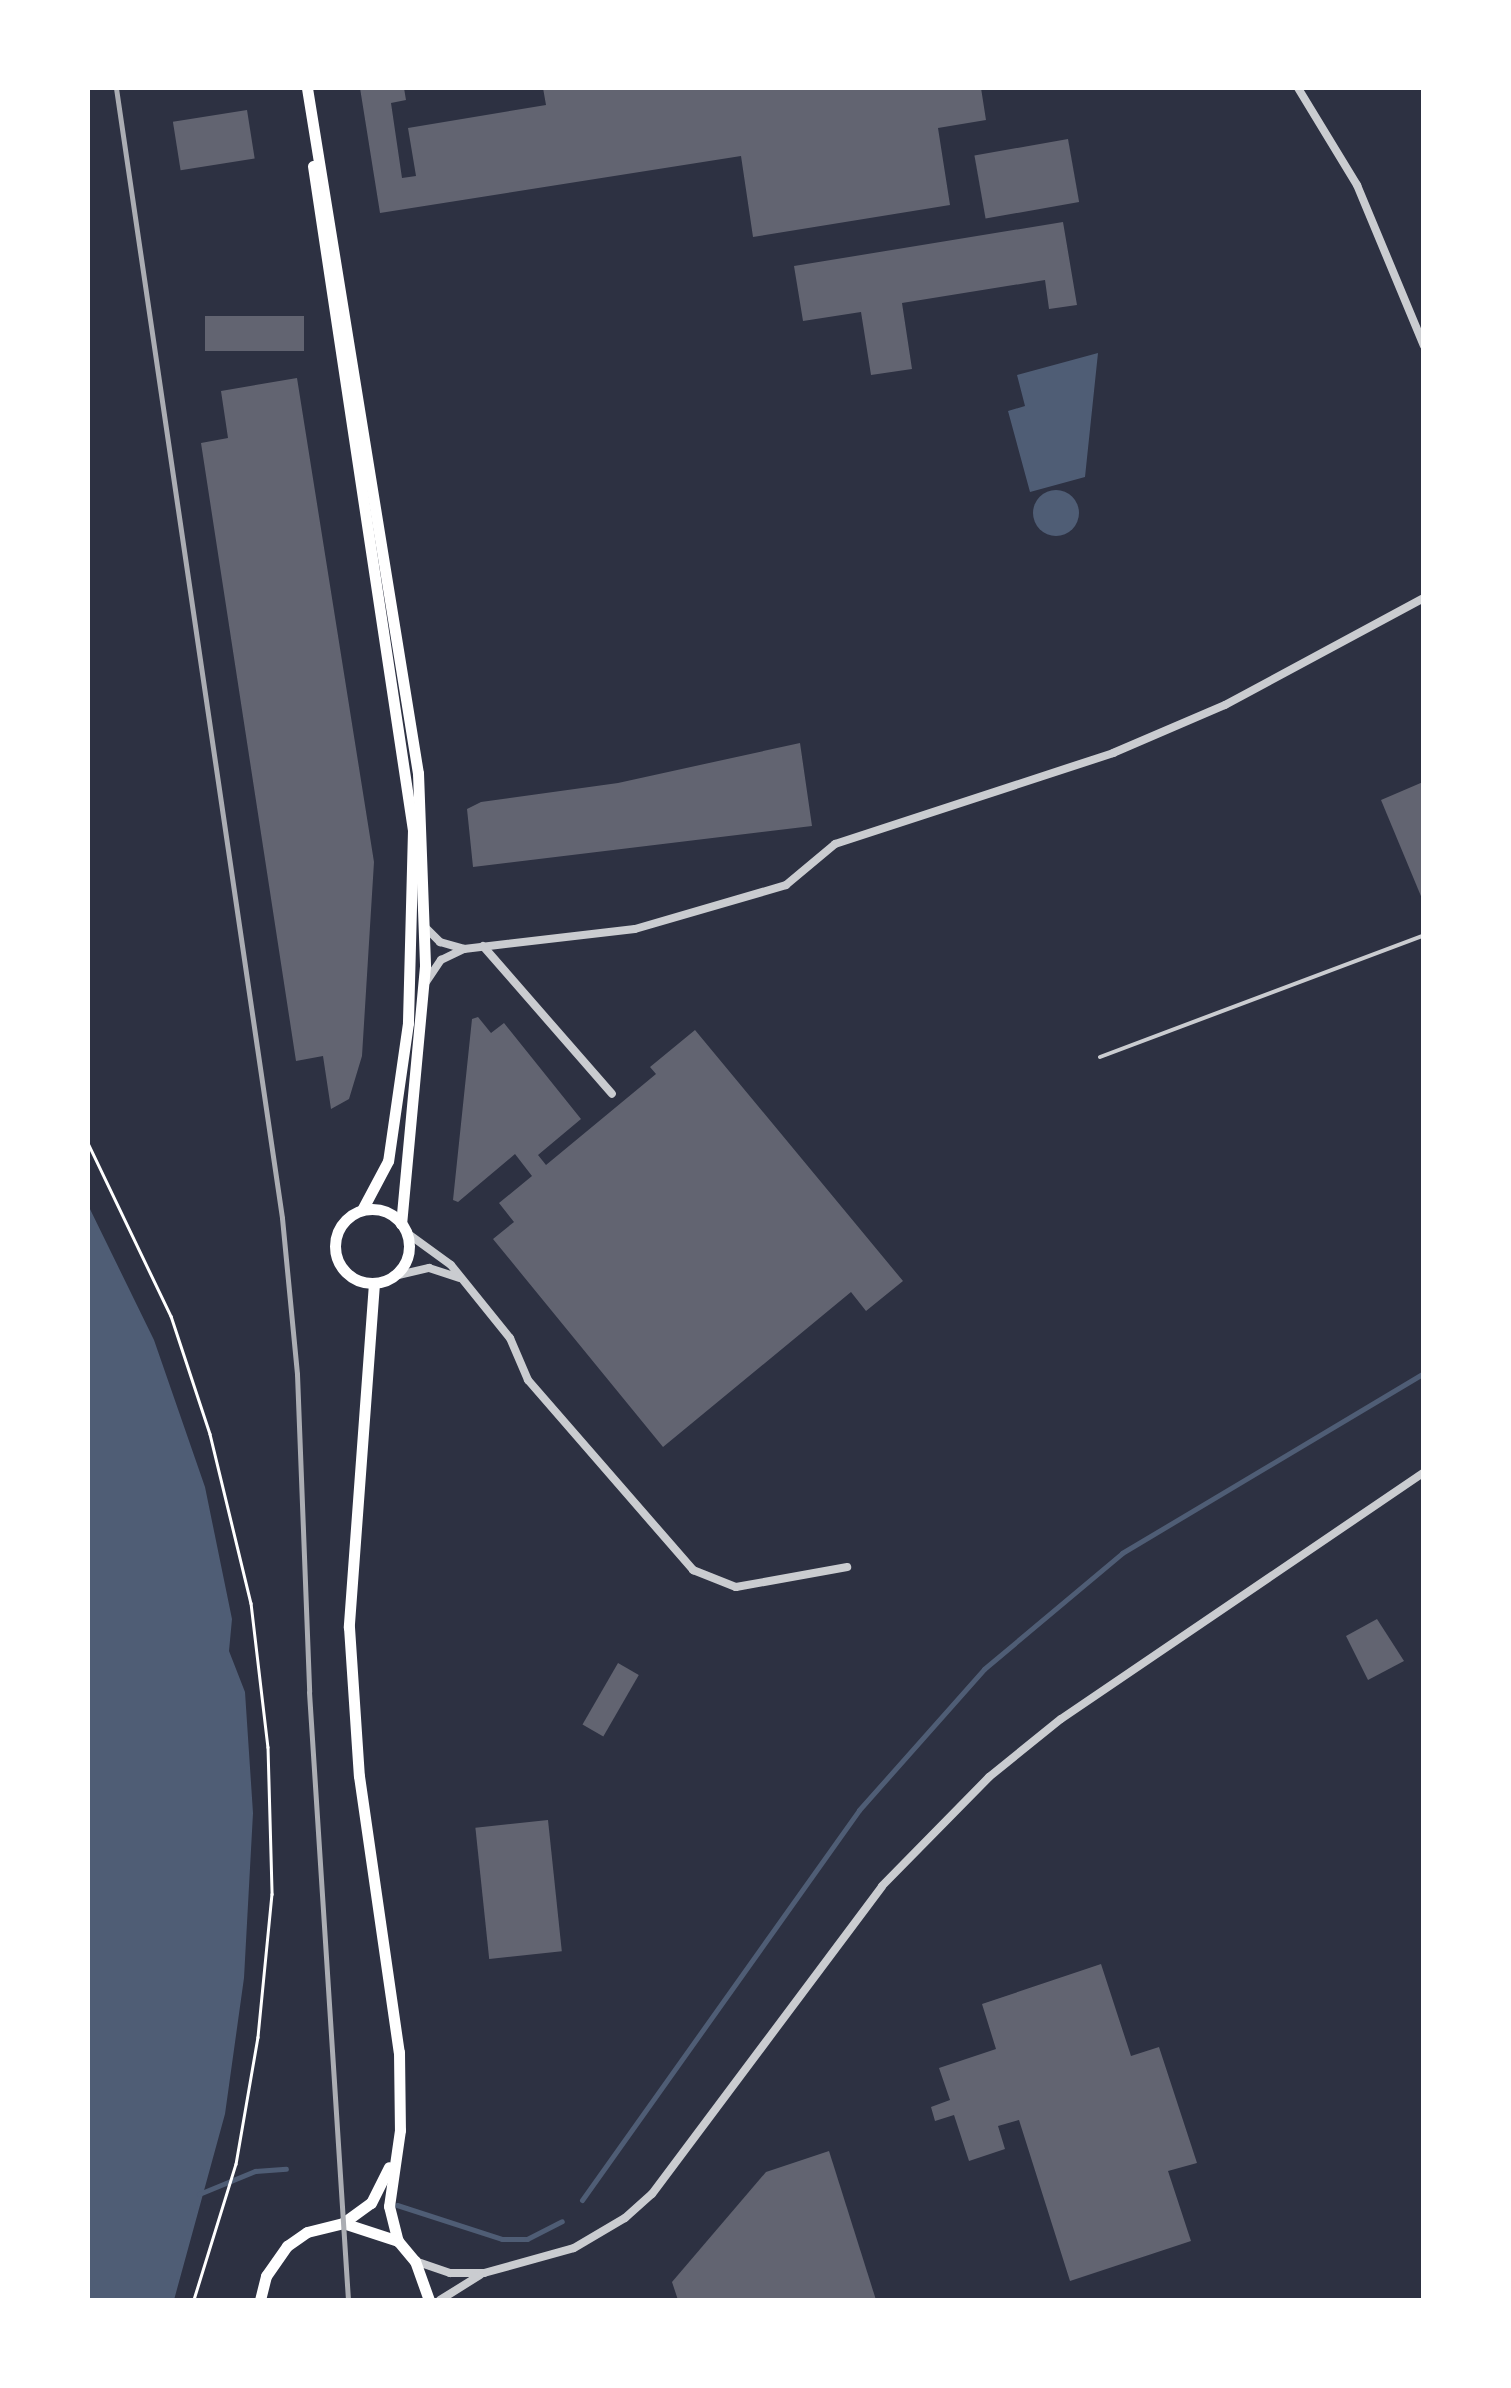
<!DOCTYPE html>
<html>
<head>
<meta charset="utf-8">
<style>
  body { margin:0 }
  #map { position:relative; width:1511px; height:2388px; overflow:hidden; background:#2d3142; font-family:Poppins,sans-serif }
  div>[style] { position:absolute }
  .water>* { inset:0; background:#4f5d75 }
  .round { border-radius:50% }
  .stream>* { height:5px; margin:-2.5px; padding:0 2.5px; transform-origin:2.5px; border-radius:2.5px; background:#4f5d75 }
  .building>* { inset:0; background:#626471; transform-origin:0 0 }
  .path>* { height:2.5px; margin:-1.25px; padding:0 1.25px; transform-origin:1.25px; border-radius:1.25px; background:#fff }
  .service>* { height:4px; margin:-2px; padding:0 2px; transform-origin:2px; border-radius:2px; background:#caccd0 }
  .minor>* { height:8px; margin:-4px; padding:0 4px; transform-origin:4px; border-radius:4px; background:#caccd0 }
  .primary>* { height:11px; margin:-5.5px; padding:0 5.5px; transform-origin:5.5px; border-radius:5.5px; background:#fff }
  .primary>.ring { margin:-5.5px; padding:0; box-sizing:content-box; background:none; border:11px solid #fff; border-radius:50% }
  .rail>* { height:5px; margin:-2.5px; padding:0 2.5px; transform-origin:2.5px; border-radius:2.5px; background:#abadb3 }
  span { translate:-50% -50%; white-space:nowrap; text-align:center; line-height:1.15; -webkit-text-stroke:10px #fff; paint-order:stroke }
  .frame { position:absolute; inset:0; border:90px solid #fff; pointer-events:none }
</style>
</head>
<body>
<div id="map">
  <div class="water">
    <div style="clip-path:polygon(1098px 353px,1085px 477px,1030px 492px,1008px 411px,1025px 406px,1017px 375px)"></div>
    <div class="round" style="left:1033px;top:490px;width:46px;height:46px"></div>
    <div style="clip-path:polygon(88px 1205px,154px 1340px,205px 1487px,232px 1619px,229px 1651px,245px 1692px,253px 1813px,244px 1978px,225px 2114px,174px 2300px,88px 2300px)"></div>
  </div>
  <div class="stream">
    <div style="left:199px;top:2194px;width:61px;rotate:-22.3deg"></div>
    <div style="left:255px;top:2171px;width:31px;rotate:-4deg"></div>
    <div style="left:582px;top:2200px;width:478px;rotate:-54.6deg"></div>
    <div style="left:859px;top:1810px;width:188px;rotate:-48.4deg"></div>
    <div style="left:984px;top:1669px;width:180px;rotate:-40deg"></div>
    <div style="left:1122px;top:1553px;width:352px;rotate:-30.8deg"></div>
    <div style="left:397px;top:2205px;width:110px;rotate:17.9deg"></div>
    <div style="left:502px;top:2239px;width:25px"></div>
    <div style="left:527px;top:2239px;width:39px;rotate:-27deg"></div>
  </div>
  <div class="building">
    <div style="clip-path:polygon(360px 88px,404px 88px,406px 100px,391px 103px,402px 178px,416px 176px,408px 128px,546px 105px,543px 88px,981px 88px,986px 120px,938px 128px,950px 205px,753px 237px,741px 156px,380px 213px)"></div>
    <div style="left:247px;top:110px;width:49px;height:75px;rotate:81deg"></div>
    <div style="left:1068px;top:139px;width:64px;height:95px;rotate:80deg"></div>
    <div style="clip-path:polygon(1063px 222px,1077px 305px,1049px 309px,1045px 280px,902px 303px,912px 369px,871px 375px,861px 312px,803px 321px,794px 266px)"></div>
    <div style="left:304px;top:316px;width:35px;height:99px;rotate:90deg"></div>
    <div style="clip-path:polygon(297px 378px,374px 862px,362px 1056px,349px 1099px,331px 1109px,323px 1056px,296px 1061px,201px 443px,228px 438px,221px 391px)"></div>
    <div style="clip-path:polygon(800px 743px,812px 826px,473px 867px,467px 809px,481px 802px,618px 783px)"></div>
    <div style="clip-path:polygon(1423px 782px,1423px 901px,1381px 800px)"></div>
    <div style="clip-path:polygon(478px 1017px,491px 1033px,504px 1023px,581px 1119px,538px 1155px,546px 1165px,656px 1074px,650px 1067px,695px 1030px,903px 1281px,866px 1311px,851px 1292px,663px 1447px,493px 1239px,514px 1222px,499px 1203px,532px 1176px,515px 1154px,458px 1202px,453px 1200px,472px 1019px)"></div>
    <div style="clip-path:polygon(1377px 1619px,1404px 1661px,1368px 1680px,1346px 1636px)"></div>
    <div style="left:618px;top:1663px;width:24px;height:71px;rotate:30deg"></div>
    <div style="left:548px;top:1820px;width:132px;height:73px;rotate:84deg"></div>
    <div style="clip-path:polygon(1101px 1964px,1131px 2056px,1159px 2047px,1197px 2163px,1168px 2171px,1191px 2241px,1070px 2281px,1019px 2120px,998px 2126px,1005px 2149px,969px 2161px,954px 2115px,935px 2121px,931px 2107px,950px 2100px,939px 2068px,996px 2049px,982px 2004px)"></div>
    <div style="clip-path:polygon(829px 2151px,876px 2300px,678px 2300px,672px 2282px,766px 2172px)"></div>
  </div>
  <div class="path">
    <div style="left:88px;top:1143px;width:192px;rotate:64.4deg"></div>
    <div style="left:171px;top:1316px;width:124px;rotate:71.7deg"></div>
    <div style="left:210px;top:1434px;width:174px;rotate:76.4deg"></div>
    <div style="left:251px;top:1603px;width:145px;rotate:83.3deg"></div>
    <div style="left:268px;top:1747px;width:147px;rotate:88.4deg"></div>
    <div style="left:272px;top:1894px;width:144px;rotate:95.6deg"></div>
    <div style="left:258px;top:2037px;width:129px;rotate:99.8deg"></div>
    <div style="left:236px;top:2164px;width:142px;rotate:107.2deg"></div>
  </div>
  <div class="service">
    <div style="left:1100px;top:1057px;width:346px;rotate:-20.6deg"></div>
  </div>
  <div class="minor">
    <div style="left:1298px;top:88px;width:114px;rotate:58.7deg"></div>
    <div style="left:1357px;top:185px;width:174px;rotate:67.4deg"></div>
    <div style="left:426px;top:928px;width:20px;rotate:45deg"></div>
    <div style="left:440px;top:942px;width:25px;rotate:16deg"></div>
    <div style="left:483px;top:946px;width:196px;rotate:48.9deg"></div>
    <div style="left:426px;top:982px;width:27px;rotate:-56deg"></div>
    <div style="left:441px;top:960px;width:25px;rotate:-26deg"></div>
    <div style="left:464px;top:949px;width:172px;rotate:-6.7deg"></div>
    <div style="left:635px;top:929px;width:157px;rotate:-16.2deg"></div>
    <div style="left:786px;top:885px;width:64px;rotate:-39.9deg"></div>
    <div style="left:835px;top:844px;width:293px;rotate:-18.1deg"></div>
    <div style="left:1113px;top:753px;width:122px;rotate:-23.2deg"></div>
    <div style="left:1225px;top:705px;width:226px;rotate:-28.3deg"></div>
    <div style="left:407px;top:1233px;width:54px;rotate:36deg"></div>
    <div style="left:451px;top:1265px;width:94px;rotate:51.1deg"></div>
    <div style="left:510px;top:1338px;width:46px;rotate:66.8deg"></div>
    <div style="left:528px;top:1380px;width:252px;rotate:49deg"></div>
    <div style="left:693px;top:1570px;width:46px;rotate:21.6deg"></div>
    <div style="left:736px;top:1587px;width:113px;rotate:-10.2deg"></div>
    <div style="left:394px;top:1276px;width:36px;rotate:-13deg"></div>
    <div style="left:429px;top:1268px;width:32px;rotate:18deg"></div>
    <div style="left:415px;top:2261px;width:37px;rotate:19deg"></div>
    <div style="left:450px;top:2273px;width:34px"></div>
    <div style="left:484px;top:2273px;width:93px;rotate:-15.5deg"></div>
    <div style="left:574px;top:2248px;width:59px;rotate:-30.5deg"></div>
    <div style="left:625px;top:2218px;width:36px;rotate:-42deg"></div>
    <div style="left:652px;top:2194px;width:384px;rotate:-53.2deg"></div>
    <div style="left:882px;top:1886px;width:153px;rotate:-45.5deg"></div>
    <div style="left:989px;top:1777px;width:92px;rotate:-38.9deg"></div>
    <div style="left:1061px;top:1719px;width:439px;rotate:-34.2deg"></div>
    <div style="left:440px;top:2300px;width:47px;rotate:-32deg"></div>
  </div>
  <div class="primary">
    <div style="left:307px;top:88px;width:694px;rotate:80.8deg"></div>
    <div style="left:418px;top:773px;width:193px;rotate:87.9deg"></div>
    <div style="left:425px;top:966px;width:259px;rotate:95.3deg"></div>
    <div style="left:313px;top:166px;width:671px;rotate:81.44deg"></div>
    <div style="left:413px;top:830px;width:193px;rotate:91.5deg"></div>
    <div style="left:408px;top:1023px;width:139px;rotate:98.2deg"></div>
    <div style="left:388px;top:1161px;width:55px;rotate:118deg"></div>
    <div class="ring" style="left:335px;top:1209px;width:63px;height:63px"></div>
    <div style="left:374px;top:1283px;width:345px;rotate:94.2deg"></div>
    <div style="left:349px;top:1627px;width:149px;rotate:86.2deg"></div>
    <div style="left:359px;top:1776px;width:279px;rotate:81.8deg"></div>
    <div style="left:399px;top:2052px;width:78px;rotate:89.3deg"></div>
    <div style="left:400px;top:2130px;width:77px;rotate:98.2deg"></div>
    <div style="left:389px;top:2206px;width:36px;rotate:76deg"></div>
    <div style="left:343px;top:2223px;width:34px;rotate:-36deg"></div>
    <div style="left:371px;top:2203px;width:40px;rotate:-63.4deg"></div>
    <div style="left:260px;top:2300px;width:25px;rotate:-76deg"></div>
    <div style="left:266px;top:2276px;width:37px;rotate:-55deg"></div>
    <div style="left:287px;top:2246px;width:24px;rotate:-35deg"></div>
    <div style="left:307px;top:2232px;width:37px;rotate:-14deg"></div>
    <div style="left:343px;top:2223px;width:58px;rotate:18.1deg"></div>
    <div style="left:398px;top:2241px;width:26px;rotate:50deg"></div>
    <div style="left:415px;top:2261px;width:41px;rotate:70.3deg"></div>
  </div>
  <div class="rail">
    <div style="left:116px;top:88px;width:1142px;rotate:81.64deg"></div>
    <div style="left:282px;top:1218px;width:157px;rotate:84.5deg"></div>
    <div style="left:297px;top:1374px;width:318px;rotate:87.8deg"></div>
    <div style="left:309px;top:1692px;width:609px;rotate:86.33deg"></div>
  </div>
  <div class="frame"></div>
</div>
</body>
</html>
